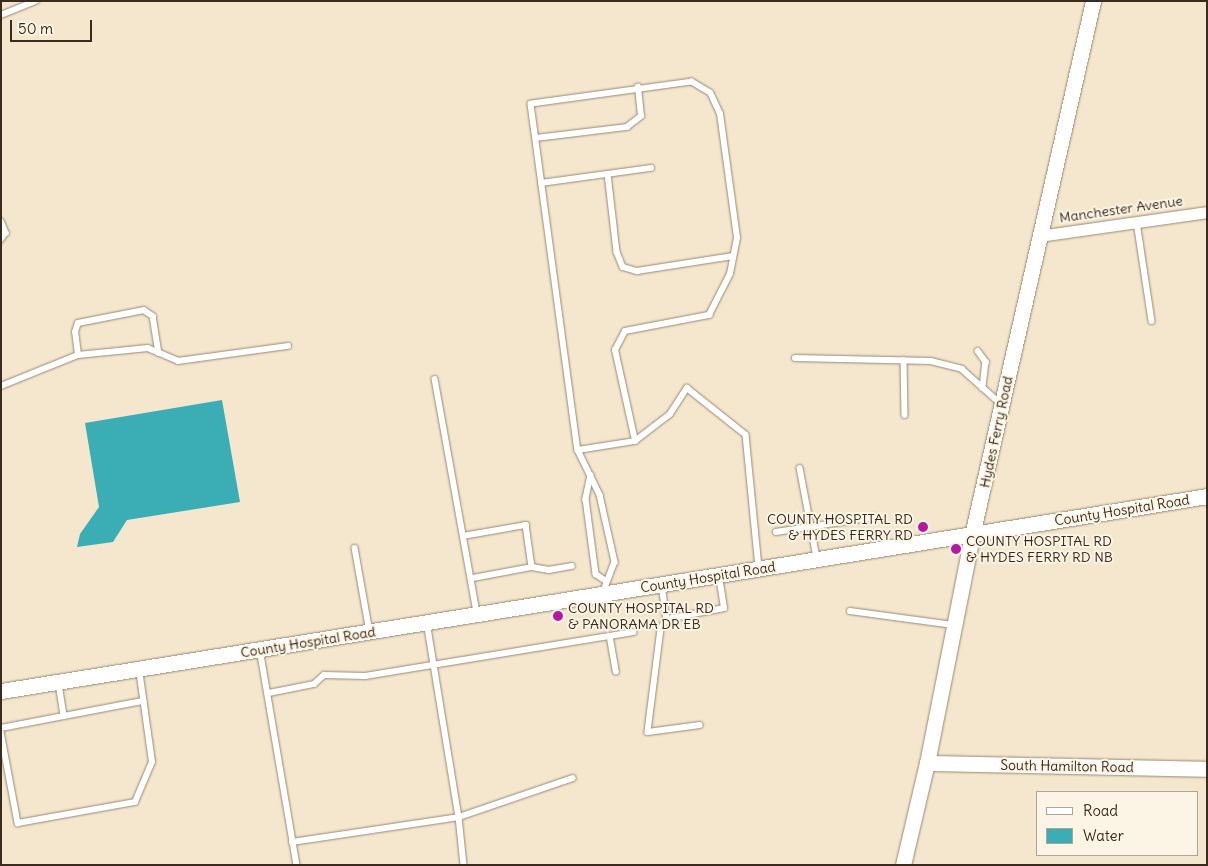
<!DOCTYPE html>
<html>
<head>
<meta charset="utf-8">
<style>
  body { margin:0 }
  #map { position:relative; width:1208px; height:866px; overflow:hidden; background:#f4e7cd; font-family:Delius,sans-serif }
  div>[style] { position:absolute }
  .water>* { inset:0; background:#3badb4 }
  .roads { filter:drop-shadow(0 0 1px #988876) drop-shadow(0 0 1px #988876) }
  .lane>* { height:5.5px; margin:-2.75px; padding:0 2.75px; transform-origin:2.75px; border-radius:2.75px; background:#fff }
  .street>* { height:11px; margin:-5.5px; padding:0 5.5px; transform-origin:5.5px; border-radius:5.5px; background:#fff }
  .secondary>* { height:15px; margin:-7.5px; padding:0 7.5px; transform-origin:7.5px; border-radius:7.5px; background:#fff }
  .dots>* { width:14px; height:14px; translate:-50% -50%; box-sizing:border-box; border:2px solid #fcf5e5; border-radius:50% }
  span { translate:-50% -50%; white-space:nowrap; text-align:center; line-height:1.15; -webkit-text-stroke:4px #fcf5e5; paint-order:stroke }
  .street-label { font-size:14px; color:#3b2a1e }
  .poi-label { font-size:14px; color:#3b2a1e }
  .right { translate:-100% -50%; text-align:right }
  .left { translate:0 -50%; text-align:left }
  .frame { position:absolute; inset:0; border:2px solid #3b2a1e; pointer-events:none }
  .legend { position:absolute; left:1036px; top:791px; width:162px; height:65px; box-sizing:border-box; background:#fcf5e5; border:1px solid #afa495; margin:0; padding:6px 9px; list-style:none; font-size:15px; color:#3b2a1e }
  .legend li { display:flex; align-items:center; gap:10px; height:25px }
  .legend b { width:25px; border:1px solid #afa495 }
  .scale { position:absolute; left:10px; top:20px; width:82px; height:22px; box-sizing:border-box; border:2px solid #3b2a1e; border-top:0; padding-left:6px; font-size:15px; line-height:18px; white-space:nowrap; color:#3b2a1e; -webkit-text-stroke:4px #fcf5e5; paint-order:stroke }
</style>
</head>
<body>
<div id="map">
  <div class="water">
    <div style="clip-path:polygon(222px 400px,240px 502px,127px 520px,113px 542px,77px 547px,80px 534px,99px 507px,85px 423px)"></div>
  </div>
  <div class="roads">
    <div class="lane">
      <div style="left:1px;top:15px;width:38px;rotate:-22deg"></div>
      <div style="left:536px;top:138px;width:92px;rotate:-6.9deg"></div>
      <div style="left:627px;top:127px;width:18px;rotate:-38deg"></div>
      <div style="left:641px;top:116px;width:29px;rotate:-96deg"></div>
      <div style="left:608px;top:174px;width:79px;rotate:83.4deg"></div>
      <div style="left:617px;top:252px;width:16px;rotate:68deg"></div>
      <div style="left:623px;top:267px;width:15px;rotate:16deg"></div>
      <div style="left:637px;top:271px;width:97px;rotate:-8.9deg"></div>
      <div style="left:541px;top:183px;width:111px;rotate:-7.8deg"></div>
      <div style="left:1px;top:221px;width:13px;rotate:67deg"></div>
      <div style="left:6px;top:233px;width:9px;rotate:126deg"></div>
      <div style="left:1137px;top:222px;width:100px;rotate:81.4deg"></div>
      <div style="left:978px;top:351px;width:14px;rotate:54deg"></div>
      <div style="left:986px;top:362px;width:26px;rotate:97deg"></div>
      <div style="left:78px;top:355px;width:23px;rotate:-97deg"></div>
      <div style="left:75px;top:332px;width:9px;rotate:-72deg"></div>
      <div style="left:78px;top:323px;width:67px;rotate:-11.1deg"></div>
      <div style="left:144px;top:310px;width:11px;rotate:34deg"></div>
      <div style="left:153px;top:316px;width:37px;rotate:81deg"></div>
      <div style="left:795px;top:358px;width:136px;rotate:1.3deg"></div>
      <div style="left:931px;top:361px;width:32px;rotate:14deg"></div>
      <div style="left:962px;top:369px;width:51px;rotate:41.8deg"></div>
      <div style="left:904px;top:360px;width:55px;rotate:89deg"></div>
      <div style="left:435px;top:379px;width:237px;rotate:79.8deg"></div>
      <div style="left:1px;top:386px;width:83px;rotate:-21.9deg"></div>
      <div style="left:78px;top:355px;width:70px;rotate:-5.7deg"></div>
      <div style="left:148px;top:348px;width:33px;rotate:23deg"></div>
      <div style="left:178px;top:361px;width:111px;rotate:-7.8deg"></div>
      <div style="left:635px;top:441px;width:44px;rotate:-37.6deg"></div>
      <div style="left:670px;top:414px;width:31px;rotate:-57deg"></div>
      <div style="left:687px;top:388px;width:75px;rotate:38.5deg"></div>
      <div style="left:746px;top:435px;width:133px;rotate:84.4deg"></div>
      <div style="left:578px;top:450px;width:58px;rotate:-9deg"></div>
      <div style="left:635px;top:441px;width:93px;rotate:-102.4deg"></div>
      <div style="left:615px;top:350px;width:21px;rotate:-62deg"></div>
      <div style="left:625px;top:331px;width:86px;rotate:-10.8deg"></div>
      <div style="left:709px;top:315px;width:46px;rotate:-62.9deg"></div>
      <div style="left:730px;top:274px;width:37px;rotate:-79deg"></div>
      <div style="left:737px;top:238px;width:125px;rotate:-97.8deg"></div>
      <div style="left:720px;top:114px;width:23px;rotate:-115deg"></div>
      <div style="left:710px;top:93px;width:21px;rotate:-149deg"></div>
      <div style="left:692px;top:82px;width:162px;rotate:172.2deg"></div>
      <div style="left:531px;top:104px;width:349px;rotate:82.3deg"></div>
      <div style="left:578px;top:450px;width:50px;rotate:63.9deg"></div>
      <div style="left:600px;top:495px;width:69px;rotate:77.4deg"></div>
      <div style="left:615px;top:562px;width:33px;rotate:111deg"></div>
      <div style="left:800px;top:468px;width:92px;rotate:79.3deg"></div>
      <div style="left:591px;top:475px;width:25px;rotate:102deg"></div>
      <div style="left:586px;top:499px;width:76px;rotate:82.4deg"></div>
      <div style="left:596px;top:574px;width:12px;rotate:35deg"></div>
      <div style="left:776px;top:532px;width:99px;rotate:-8.7deg"></div>
      <div style="left:463px;top:536px;width:64px;rotate:-9.9deg"></div>
      <div style="left:526px;top:525px;width:42px;rotate:81.9deg"></div>
      <div style="left:355px;top:548px;width:85px;rotate:79.9deg"></div>
      <div style="left:473px;top:578px;width:60px;rotate:-10.6deg"></div>
      <div style="left:532px;top:567px;width:17px;rotate:10deg"></div>
      <div style="left:549px;top:570px;width:23px;rotate:-10deg"></div>
      <div style="left:662px;top:585px;width:34px;rotate:82deg"></div>
      <div style="left:667px;top:619px;width:58px;rotate:-10.9deg"></div>
      <div style="left:724px;top:608px;width:33px;rotate:-99deg"></div>
      <div style="left:850px;top:611px;width:104px;rotate:7.7deg"></div>
      <div style="left:667px;top:619px;width:12px;rotate:121deg"></div>
      <div style="left:661px;top:629px;width:104px;rotate:97.2deg"></div>
      <div style="left:648px;top:732px;width:52px;rotate:-7.7deg"></div>
      <div style="left:427px;top:622px;width:198px;rotate:80.7deg"></div>
      <div style="left:459px;top:817px;width:120px;rotate:-18.9deg"></div>
      <div style="left:610px;top:636px;width:36px;rotate:80deg"></div>
      <div style="left:260px;top:649px;width:219px;rotate:80.3deg"></div>
      <div style="left:59px;top:684px;width:32px;rotate:81deg"></div>
      <div style="left:269px;top:693px;width:46px;rotate:-11.3deg"></div>
      <div style="left:314px;top:684px;width:13px;rotate:-42deg"></div>
      <div style="left:324px;top:675px;width:41px;rotate:1.4deg"></div>
      <div style="left:365px;top:676px;width:272px;rotate:-9.3deg"></div>
      <div style="left:1px;top:728px;width:145px;rotate:-10.8deg"></div>
      <div style="left:1px;top:732px;width:93px;rotate:79.4deg"></div>
      <div style="left:18px;top:823px;width:119px;rotate:-10.2deg"></div>
      <div style="left:135px;top:802px;width:43px;rotate:-67deg"></div>
      <div style="left:152px;top:762px;width:94px;rotate:-98deg"></div>
      <div style="left:292px;top:842px;width:169px;rotate:-8.5deg"></div>
      <div style="left:459px;top:817px;width:48px;rotate:84.1deg"></div>
    </div>
    <div class="street">
      <div style="left:1039px;top:236px;width:170px;rotate:-8.1deg"></div>
    </div>
    <div class="secondary">
      <div style="left:1px;top:691px;width:1222px;rotate:-9.18deg"></div>
      <div style="left:927px;top:763px;width:280px;rotate:1.2deg"></div>
      <div style="left:903px;top:865px;width:105px;rotate:-76.8deg"></div>
      <div style="left:927px;top:763px;width:232px;rotate:-78.8deg"></div>
      <div style="left:972px;top:535px;width:548px;rotate:-77.23deg"></div>
    </div>
  </div>
  <div class="dots">
    <div style="left:923px;top:527px;background:#b5179e"></div>
    <div style="left:956px;top:549px;background:#b5179e"></div>
    <div style="left:558px;top:616px;background:#b5179e"></div>
  </div>
  <div class="street-label">
    <span style="left:1121px;top:209px;rotate:-8deg">Manchester Avenue</span>
    <span style="left:996px;top:432px;rotate:-78deg">Hydes Ferry Road</span>
    <span style="left:1122px;top:510px;rotate:-9deg">County Hospital Road</span>
    <span style="left:708px;top:577px;rotate:-9deg">County Hospital Road</span>
    <span style="left:308px;top:642px;rotate:-9deg">County Hospital Road</span>
    <span style="left:1067px;top:766px;rotate:1deg">South Hamilton Road</span>
  </div>
  <div class="poi-label">
    <span class="right" style="left:913px;top:527px">COUNTY HOSPITAL RD<br>&amp; HYDES FERRY RD</span>
    <span class="left" style="left:966px;top:549px">COUNTY HOSPITAL RD<br>&amp; HYDES FERRY RD NB</span>
    <span class="left" style="left:568px;top:616px">COUNTY HOSPITAL RD<br>&amp; PANORAMA DR EB</span>
  </div>
  <div class="frame"></div>
  <ul class="legend">
  <li><b style="height:6px;background:#fff"></b>Road</li>
  <li><b style="height:14px;background:#3badb4"></b>Water</li>
  </ul>
  <div class="scale">50 m</div>
</div>
</body>
</html>
